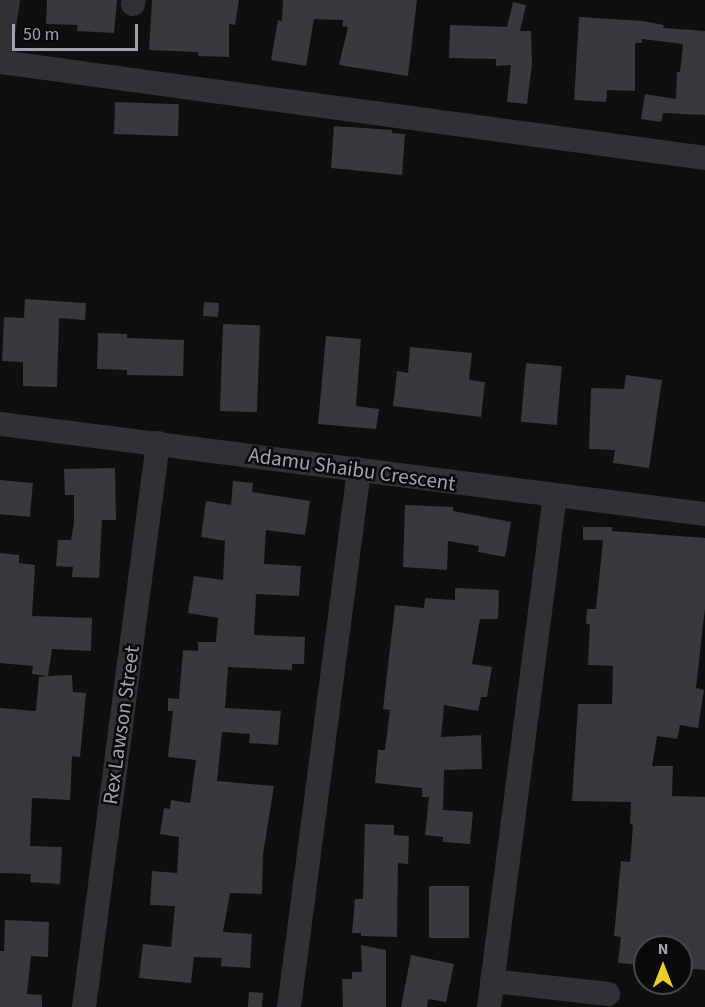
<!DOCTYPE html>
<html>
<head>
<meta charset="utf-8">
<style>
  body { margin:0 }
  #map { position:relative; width:705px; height:1007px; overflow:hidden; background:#0f0f10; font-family:"Source Sans 3",sans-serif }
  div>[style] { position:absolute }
  .building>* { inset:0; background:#39393d; transform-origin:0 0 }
  .minor>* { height:24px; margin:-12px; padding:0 12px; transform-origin:12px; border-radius:12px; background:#303035 }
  span { translate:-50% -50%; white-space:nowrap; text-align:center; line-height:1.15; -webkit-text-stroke:5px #0a0a0b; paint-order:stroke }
  .street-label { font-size:21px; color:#a0a2b1 }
  .north { position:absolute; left:633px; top:935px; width:60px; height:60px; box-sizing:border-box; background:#0a0a0b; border:2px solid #46474d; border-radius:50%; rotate:0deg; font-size:16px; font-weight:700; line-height:24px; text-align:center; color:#a0a2b1 }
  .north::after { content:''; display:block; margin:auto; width:21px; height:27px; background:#edcd2a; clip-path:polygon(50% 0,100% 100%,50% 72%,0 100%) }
  .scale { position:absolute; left:12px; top:24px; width:126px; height:27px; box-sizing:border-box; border:3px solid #a0a2b1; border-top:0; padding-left:8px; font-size:18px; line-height:21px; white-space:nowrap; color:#a0a2b1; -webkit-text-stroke:4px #0a0a0b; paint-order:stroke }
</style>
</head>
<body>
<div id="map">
  <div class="building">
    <div style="clip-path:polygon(47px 0,117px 0,114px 33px,77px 31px,78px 25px,46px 24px)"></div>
    <div style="clip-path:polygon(152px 0,239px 0,235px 25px,229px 24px,229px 57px,198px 56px,198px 52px,149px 50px)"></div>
    <div style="clip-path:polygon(283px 0,417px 0,408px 76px,339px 65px,348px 27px,342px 26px,343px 20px,314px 19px,306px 66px,271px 60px,278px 20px,282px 21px)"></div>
    <div style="clip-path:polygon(513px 2px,526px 5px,520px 31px,531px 31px,532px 64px,527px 104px,507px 102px,511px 65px,496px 66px,496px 59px,449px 58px,450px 25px,507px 27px)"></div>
    <div style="clip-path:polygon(579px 17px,643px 21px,664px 25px,663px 28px,705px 31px,705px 115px,663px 113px,661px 122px,641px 119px,645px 94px,676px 99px,677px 72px,680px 72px,683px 44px,642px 39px,642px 43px,635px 43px,635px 91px,607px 90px,606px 102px,574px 100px)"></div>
    <div style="left:115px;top:102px;width:64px;height:32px;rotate:2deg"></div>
    <div style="clip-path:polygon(334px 126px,392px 130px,392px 133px,405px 134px,402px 175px,331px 168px)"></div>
    <div style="clip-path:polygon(25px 299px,86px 303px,85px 320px,59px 318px,57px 387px,23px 386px,23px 362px,2px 361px,4px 317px,24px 318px)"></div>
    <div style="left:204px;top:302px;width:15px;height:14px;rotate:4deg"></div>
    <div style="left:223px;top:324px;width:37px;height:87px;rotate:2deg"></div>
    <div style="clip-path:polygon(98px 333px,127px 334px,127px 338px,184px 340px,183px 376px,127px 375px,127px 370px,97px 369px)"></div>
    <div style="clip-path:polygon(326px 336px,361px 339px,356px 406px,379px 409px,376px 429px,318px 424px)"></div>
    <div style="clip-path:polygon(410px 347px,472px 353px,469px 380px,485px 382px,481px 417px,393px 406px,397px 371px,408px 373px)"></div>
    <div style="left:526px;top:363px;width:36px;height:59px;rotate:5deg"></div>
    <div style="clip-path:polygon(626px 375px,662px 380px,649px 468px,613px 463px,615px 450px,589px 449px,591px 388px,624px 389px)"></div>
    <div style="clip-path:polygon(115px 468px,116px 520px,102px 520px,99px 578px,72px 577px,73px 567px,56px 566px,58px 540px,71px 540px,74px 522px,74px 495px,65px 495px,64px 469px)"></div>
    <div style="left:0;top:480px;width:33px;height:34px;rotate:5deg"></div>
    <div style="clip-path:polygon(233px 481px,253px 483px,252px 492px,310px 501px,305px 535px,266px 530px,264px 564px,301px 566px,299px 596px,256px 594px,254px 635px,305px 637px,304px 664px,292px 664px,292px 670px,228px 667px,225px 708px,281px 711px,278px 745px,249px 743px,250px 734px,222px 732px,217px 781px,274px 786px,263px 854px,262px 894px,230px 893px,223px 932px,252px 934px,250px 968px,221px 966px,222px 958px,194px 957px,191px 983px,139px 978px,143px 944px,171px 947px,175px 906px,150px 905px,152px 871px,177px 873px,179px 837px,160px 834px,164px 808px,170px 809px,171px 800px,190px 803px,196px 760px,168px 757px,173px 711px,168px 711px,168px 698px,179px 699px,183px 650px,198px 651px,198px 642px,216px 642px,218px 618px,188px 613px,194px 576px,223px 580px,225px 541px,201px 537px,206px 501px,231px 505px)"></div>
    <div style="clip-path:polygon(405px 505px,453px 507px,453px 511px,511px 522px,505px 557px,478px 552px,479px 546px,448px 541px,447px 570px,403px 567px)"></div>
    <div style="clip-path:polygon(583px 527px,612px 527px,612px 531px,705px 538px,705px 608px,696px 688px,704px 690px,698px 728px,680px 725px,677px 739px,657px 736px,652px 766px,673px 766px,672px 796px,705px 797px,705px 970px,681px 968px,681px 947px,645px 947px,645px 965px,618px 963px,621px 937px,614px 936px,621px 861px,630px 862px,633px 825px,630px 824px,631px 802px,572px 801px,578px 704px,612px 704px,613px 666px,588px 665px,590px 624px,586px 624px,587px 609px,596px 609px,603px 540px,583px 540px)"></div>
    <div style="clip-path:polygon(0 553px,19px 555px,19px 563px,35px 565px,32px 616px,92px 618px,91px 651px,52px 649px,48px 676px,72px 675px,73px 692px,86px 693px,80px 757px,72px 756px,70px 800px,32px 798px,30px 846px,62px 847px,60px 884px,30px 882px,31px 874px,0 873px,0 708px,36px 711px,39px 677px,47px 676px,32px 674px,33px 666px,0 663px)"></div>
    <div style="clip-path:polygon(455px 588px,499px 590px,498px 619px,480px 619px,472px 664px,492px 667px,487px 697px,481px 697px,478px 711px,444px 705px,441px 737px,481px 735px,482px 769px,444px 770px,443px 810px,473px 812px,470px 844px,443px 842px,443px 837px,425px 835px,429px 797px,422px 797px,422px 788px,375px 783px,378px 750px,385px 750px,390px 710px,383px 709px,395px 605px,424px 608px,425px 598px,455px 600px)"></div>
    <div style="clip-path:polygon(365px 824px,394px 825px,394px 835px,409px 836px,408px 864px,398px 863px,397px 937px,361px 936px,361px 933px,352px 933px,355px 899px,363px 899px)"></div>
    <div style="left:429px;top:886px;width:40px;height:52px"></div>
    <div style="clip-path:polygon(5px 920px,49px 922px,48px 957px,31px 956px,27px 994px,42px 995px,42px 1007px,0 1007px,0 951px,4px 951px)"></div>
    <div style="clip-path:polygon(361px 945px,386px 950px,386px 1007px,343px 1007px,342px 979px,352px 979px,352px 972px,362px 972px)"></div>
    <div style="clip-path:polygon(411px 955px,454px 964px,446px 1002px,428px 999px,427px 1007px,401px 1007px)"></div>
    <div style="left:249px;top:992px;width:14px;height:15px;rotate:4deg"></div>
  </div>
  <div class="minor">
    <div style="left:133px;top:4px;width:4px;rotate:-76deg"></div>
    <div style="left:0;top:55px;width:56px;rotate:-81.7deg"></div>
    <div style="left:0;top:62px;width:712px;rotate:7.75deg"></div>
    <div style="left:0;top:424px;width:711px;rotate:7.28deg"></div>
    <div style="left:492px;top:981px;width:117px;rotate:6.4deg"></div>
    <div style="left:84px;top:1007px;width:569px;rotate:-82.53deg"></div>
    <div style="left:289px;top:1007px;width:542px;rotate:-82.57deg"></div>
    <div style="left:489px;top:1007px;width:516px;rotate:-82.65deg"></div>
  </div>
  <div class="street-label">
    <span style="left:352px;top:469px;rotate:8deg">Adamu Shaibu Crescent</span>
    <span style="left:121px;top:725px;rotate:-82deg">Rex Lawson Street</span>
  </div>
  <div class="north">N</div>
  <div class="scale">50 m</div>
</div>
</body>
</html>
